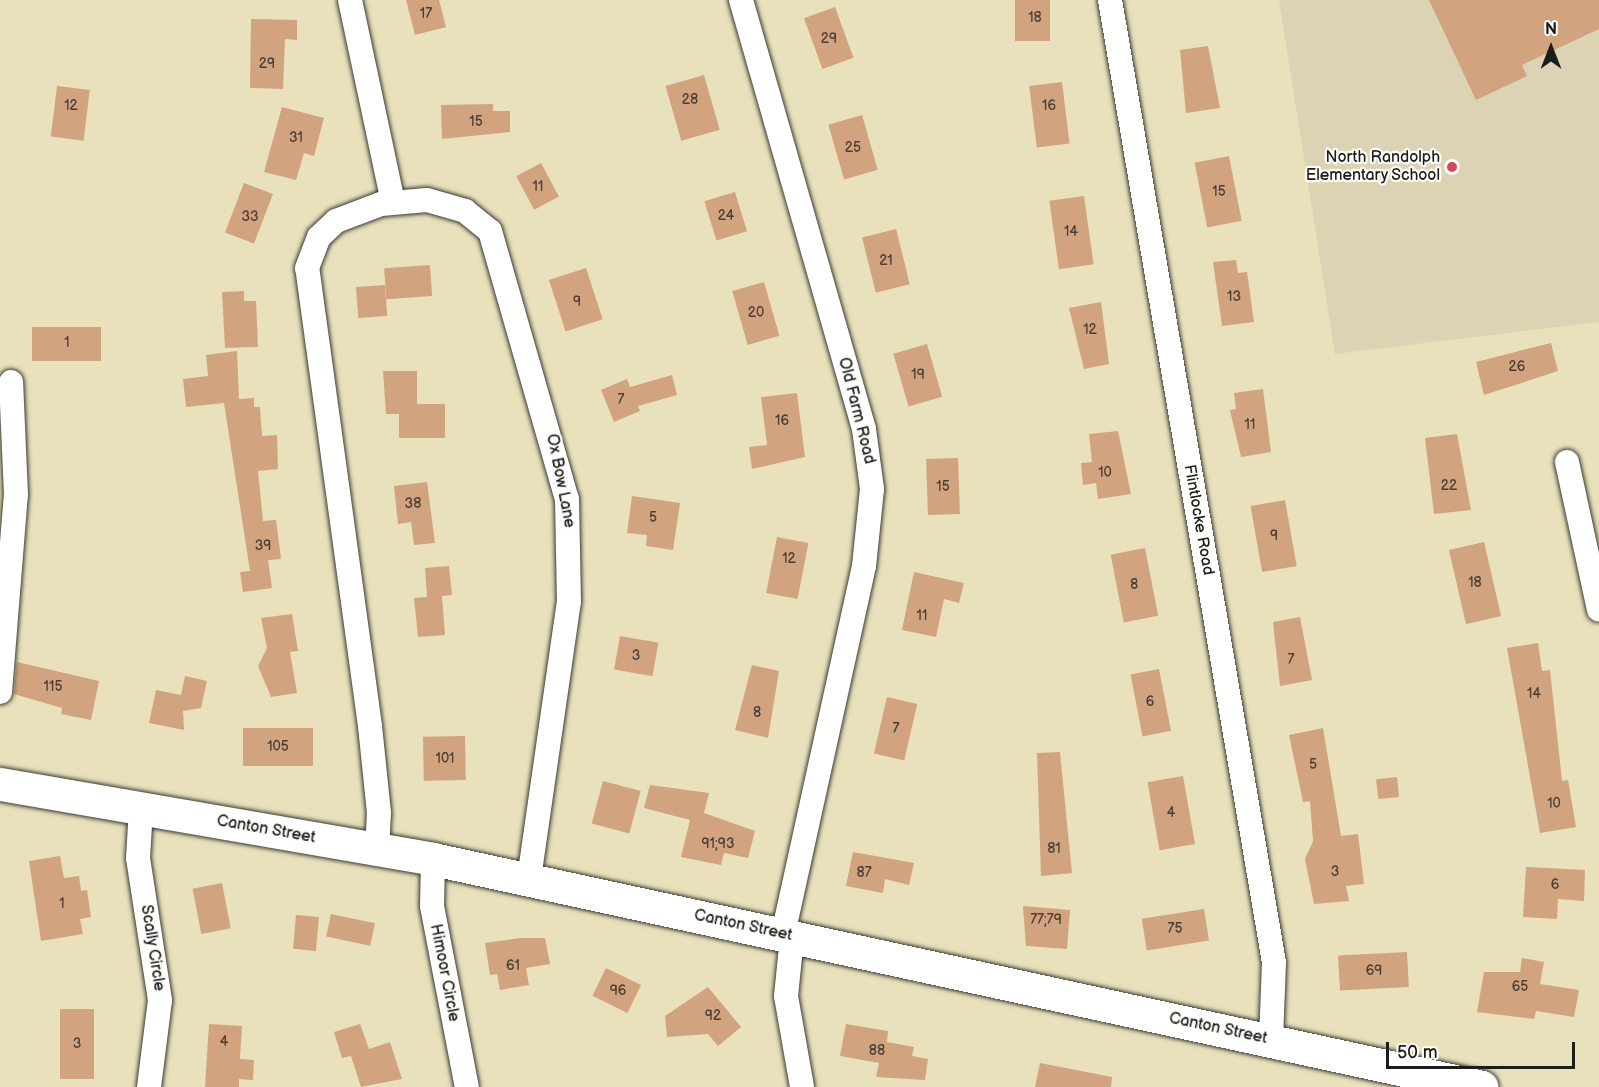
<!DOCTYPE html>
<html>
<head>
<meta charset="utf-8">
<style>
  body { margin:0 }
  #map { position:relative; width:1599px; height:1087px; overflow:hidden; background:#e8e1bc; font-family:"Balsamiq Sans",sans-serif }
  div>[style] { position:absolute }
  .built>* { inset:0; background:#dbd3b4 }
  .building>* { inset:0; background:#d2a37f; transform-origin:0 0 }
  .roads { filter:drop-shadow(0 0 2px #3b3a34) drop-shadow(0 0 2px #3b3a34) }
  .street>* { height:24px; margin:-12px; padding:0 12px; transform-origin:12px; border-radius:12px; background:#fff }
  .secondary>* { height:33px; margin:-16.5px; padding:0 16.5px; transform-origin:16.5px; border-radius:16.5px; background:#fff }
  .dots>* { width:16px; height:16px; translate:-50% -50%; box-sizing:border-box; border:3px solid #fdfcf7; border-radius:50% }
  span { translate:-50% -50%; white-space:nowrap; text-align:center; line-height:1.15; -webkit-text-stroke:4.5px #fdfcf7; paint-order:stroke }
  .number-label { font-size:14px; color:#4a3e35 }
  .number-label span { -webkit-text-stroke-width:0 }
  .poi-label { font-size:16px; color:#1c1c1c }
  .right { translate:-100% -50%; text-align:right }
  .street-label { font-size:16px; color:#1c1c1c }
  .north { position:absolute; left:1521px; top:18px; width:60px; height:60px; -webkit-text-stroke:4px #fdfcf7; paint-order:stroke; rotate:0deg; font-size:16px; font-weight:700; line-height:24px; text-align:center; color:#1c1c1c }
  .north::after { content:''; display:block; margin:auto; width:21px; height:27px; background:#1c1c1c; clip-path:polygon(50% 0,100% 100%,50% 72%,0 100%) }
  .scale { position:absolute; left:1386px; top:1042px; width:189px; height:27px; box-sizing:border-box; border:3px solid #1c1c1c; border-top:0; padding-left:8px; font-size:18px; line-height:21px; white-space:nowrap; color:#1c1c1c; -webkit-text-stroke:4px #fdfcf7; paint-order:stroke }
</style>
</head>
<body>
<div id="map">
  <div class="built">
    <div style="clip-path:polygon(1279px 0,1599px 0,1599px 322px,1335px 354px)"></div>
  </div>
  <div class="building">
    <div style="clip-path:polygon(406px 0,439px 0,446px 27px,415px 35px)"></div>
    <div style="left:1015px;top:0;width:35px;height:41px"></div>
    <div style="clip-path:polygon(1429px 0,1599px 0,1599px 29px,1522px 65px,1527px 76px,1476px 100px)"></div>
    <div style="left:835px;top:7px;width:54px;height:33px;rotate:70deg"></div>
    <div style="clip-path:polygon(251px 19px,297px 20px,297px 40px,285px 39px,283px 89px,250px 88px)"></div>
    <div style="clip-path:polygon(1208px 46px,1220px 108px,1186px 113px,1180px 50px)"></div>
    <div style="left:704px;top:75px;width:57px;height:40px;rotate:74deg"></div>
    <div style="left:1062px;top:82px;width:62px;height:33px;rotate:83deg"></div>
    <div style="left:57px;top:86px;width:33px;height:51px;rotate:7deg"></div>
    <div style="clip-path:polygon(493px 104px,493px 111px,510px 111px,510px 132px,442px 139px,441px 105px)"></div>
    <div style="clip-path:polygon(282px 107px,324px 118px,314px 156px,304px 153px,296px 180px,264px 172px)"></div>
    <div style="left:862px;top:115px;width:57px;height:35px;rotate:74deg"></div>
    <div style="left:1229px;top:156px;width:66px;height:35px;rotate:79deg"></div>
    <div style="left:541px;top:163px;width:38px;height:28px;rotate:62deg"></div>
    <div style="left:244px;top:183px;width:31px;height:53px;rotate:21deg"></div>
    <div style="left:735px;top:192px;width:41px;height:32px;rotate:73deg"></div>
    <div style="left:1084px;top:196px;width:69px;height:35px;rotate:82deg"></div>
    <div style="left:896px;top:229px;width:57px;height:35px;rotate:76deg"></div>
    <div style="clip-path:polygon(1236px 260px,1238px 273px,1247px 272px,1254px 322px,1222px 326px,1213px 262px)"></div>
    <div style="left:430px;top:265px;width:31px;height:46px;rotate:86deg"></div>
    <div style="left:586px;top:268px;width:54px;height:39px;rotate:72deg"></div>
    <div style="left:764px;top:282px;width:56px;height:33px;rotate:74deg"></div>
    <div style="left:385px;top:285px;width:31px;height:29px;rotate:86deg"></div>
    <div style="clip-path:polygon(244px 291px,244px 301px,256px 301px,258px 347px,225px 348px,222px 292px)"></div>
    <div style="clip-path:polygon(1101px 302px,1109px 364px,1084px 369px,1069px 308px)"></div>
    <div style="left:101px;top:327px;width:34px;height:69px;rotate:90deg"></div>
    <div style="clip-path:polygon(1551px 343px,1558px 371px,1484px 395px,1476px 362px)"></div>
    <div style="left:927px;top:344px;width:55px;height:35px;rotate:74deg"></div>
    <div style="clip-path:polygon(237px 351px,239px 399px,254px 398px,254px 407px,260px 407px,262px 436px,277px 435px,278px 469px,258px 471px,263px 521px,276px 520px,281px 559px,268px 560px,272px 588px,243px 592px,240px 572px,250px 571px,224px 403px,186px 407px,183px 379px,208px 376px,206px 355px)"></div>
    <div style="clip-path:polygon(383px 371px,417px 371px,417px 404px,445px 404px,445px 438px,399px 438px,399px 414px,386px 414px)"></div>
    <div style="clip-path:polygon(672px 375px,677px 395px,638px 406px,640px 411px,614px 422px,601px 390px,627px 379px,630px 387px)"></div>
    <div style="clip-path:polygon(1263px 389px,1271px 452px,1241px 457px,1230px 410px,1236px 409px,1234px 393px)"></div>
    <div style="clip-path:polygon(797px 393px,805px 457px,752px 469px,749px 447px,767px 445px,761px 397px)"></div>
    <div style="clip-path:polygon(1118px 431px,1131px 494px,1098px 499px,1096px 483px,1083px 485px,1081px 463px,1092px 462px,1089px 434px)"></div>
    <div style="clip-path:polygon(1457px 434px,1471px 510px,1434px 514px,1425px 438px)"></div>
    <div style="left:958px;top:458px;width:56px;height:32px;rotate:88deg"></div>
    <div style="clip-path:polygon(427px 482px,435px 543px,414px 545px,411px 522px,398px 524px,394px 486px)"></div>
    <div style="clip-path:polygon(632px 496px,680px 503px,673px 550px,646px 546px,647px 535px,627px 533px)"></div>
    <div style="left:1285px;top:500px;width:67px;height:35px;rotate:80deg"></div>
    <div style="left:777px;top:537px;width:32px;height:57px;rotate:11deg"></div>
    <div style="left:1484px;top:542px;width:76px;height:36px;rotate:77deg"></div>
    <div style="left:1145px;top:548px;width:69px;height:35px;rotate:79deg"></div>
    <div style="clip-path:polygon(449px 566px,452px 595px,442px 596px,445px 635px,418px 637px,414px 598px,427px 597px,425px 568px)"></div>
    <div style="clip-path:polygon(914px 572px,964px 583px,959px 603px,944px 599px,936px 637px,902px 630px)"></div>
    <div style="clip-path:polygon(292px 614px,298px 651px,290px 652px,297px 693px,271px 697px,258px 666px,267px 648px,261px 618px)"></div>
    <div style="clip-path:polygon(1300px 617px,1312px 680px,1280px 686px,1273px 622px)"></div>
    <div style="left:620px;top:636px;width:39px;height:34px;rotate:10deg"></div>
    <div style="clip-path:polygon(1538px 643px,1542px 671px,1550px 670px,1562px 781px,1568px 780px,1576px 827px,1540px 833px,1507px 648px)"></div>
    <div style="clip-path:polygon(17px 662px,99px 681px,91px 720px,61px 714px,62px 708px,14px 694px)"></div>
    <div style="clip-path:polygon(752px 665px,779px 671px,768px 738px,735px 730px)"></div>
    <div style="left:1159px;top:669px;width:63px;height:29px;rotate:79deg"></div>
    <div style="clip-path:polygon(185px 676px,207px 681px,201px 708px,183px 711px,184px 730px,149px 723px,156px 690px,181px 695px)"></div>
    <div style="left:887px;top:697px;width:31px;height:58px;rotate:13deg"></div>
    <div style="left:243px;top:728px;width:70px;height:38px"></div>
    <div style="clip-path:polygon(1323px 728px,1341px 836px,1358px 834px,1364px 884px,1346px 886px,1349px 901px,1314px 904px,1305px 859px,1313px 841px,1310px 801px,1303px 802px,1289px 735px)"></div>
    <div style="left:465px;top:736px;width:44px;height:42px;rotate:89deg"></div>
    <div style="clip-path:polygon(1060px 752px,1072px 873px,1041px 876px,1037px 753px)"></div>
    <div style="left:1183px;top:776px;width:69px;height:36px;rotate:80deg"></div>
    <div style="left:1397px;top:777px;width:20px;height:21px;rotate:84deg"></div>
    <div style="left:603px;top:781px;width:39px;height:44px;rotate:15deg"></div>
    <div style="clip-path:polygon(650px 785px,709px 793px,704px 813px,755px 831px,748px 858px,724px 853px,721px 865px,681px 857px,690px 820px,644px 808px)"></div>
    <div style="clip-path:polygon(853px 852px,914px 863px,909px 885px,885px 879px,883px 893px,846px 886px)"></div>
    <div style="clip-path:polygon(60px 856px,64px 878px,79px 876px,81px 891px,87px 890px,91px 917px,80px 919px,83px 934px,41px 941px,29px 861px)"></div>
    <div style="clip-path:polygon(1526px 867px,1585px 870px,1584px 901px,1558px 899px,1557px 919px,1523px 917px)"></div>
    <div style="left:222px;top:883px;width:46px;height:30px;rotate:79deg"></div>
    <div style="clip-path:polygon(1023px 906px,1070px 910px,1067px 949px,1026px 946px)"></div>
    <div style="left:1204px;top:909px;width:32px;height:63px;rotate:81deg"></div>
    <div style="left:331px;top:914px;width:45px;height:23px;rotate:12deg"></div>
    <div style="left:296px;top:915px;width:23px;height:34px;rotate:5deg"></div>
    <div style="clip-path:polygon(520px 938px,545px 938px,550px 964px,526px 968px,529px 985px,500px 990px,497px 974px,490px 975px,485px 943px)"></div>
    <div style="left:1407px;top:952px;width:35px;height:69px;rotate:87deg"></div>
    <div style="clip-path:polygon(1522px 958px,1544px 962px,1540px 984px,1579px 990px,1574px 1017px,1536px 1011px,1534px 1019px,1477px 1012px,1484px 972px,1520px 972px)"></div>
    <div style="left:606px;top:968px;width:39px;height:31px;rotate:26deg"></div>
    <div style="clip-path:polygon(708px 987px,741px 1027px,718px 1046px,708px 1034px,667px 1037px,665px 1016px)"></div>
    <div style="left:60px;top:1009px;width:34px;height:70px"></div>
    <div style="clip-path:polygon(209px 1024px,242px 1026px,240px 1059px,254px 1060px,253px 1080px,239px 1079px,239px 1087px,205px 1087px)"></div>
    <div style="clip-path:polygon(360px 1024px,369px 1049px,390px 1042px,402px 1079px,361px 1087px,351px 1056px,342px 1058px,334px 1032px)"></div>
    <div style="clip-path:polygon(846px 1024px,888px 1031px,887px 1042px,914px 1047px,912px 1056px,928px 1059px,925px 1080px,876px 1077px,879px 1063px,840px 1056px)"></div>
    <div style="clip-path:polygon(1040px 1063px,1112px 1077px,1111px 1087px,1035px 1087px)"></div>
  </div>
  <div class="roads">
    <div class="street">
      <div style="left:350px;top:0;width:207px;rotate:78deg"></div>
      <div style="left:741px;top:0;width:446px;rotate:74deg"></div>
      <div style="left:864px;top:429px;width:61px;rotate:82.4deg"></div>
      <div style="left:872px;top:489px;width:77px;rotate:95.9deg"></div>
      <div style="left:864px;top:566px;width:378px;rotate:102.4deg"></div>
      <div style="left:1110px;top:0;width:976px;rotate:80.33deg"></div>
      <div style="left:1274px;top:962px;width:79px;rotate:92.2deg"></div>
      <div style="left:1567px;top:462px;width:151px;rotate:77.8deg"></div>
      <div style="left:0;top:692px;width:198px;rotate:-85.4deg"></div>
      <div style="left:16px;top:495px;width:113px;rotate:-92.5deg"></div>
      <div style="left:141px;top:808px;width:50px;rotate:93.4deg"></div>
      <div style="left:138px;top:858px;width:144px;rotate:81.2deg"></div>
      <div style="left:160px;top:1000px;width:88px;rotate:97.2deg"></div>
      <div style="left:377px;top:850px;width:37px;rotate:-87deg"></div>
      <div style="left:379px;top:813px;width:87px;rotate:-95.9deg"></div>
      <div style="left:370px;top:726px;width:462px;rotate:-97.8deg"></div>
      <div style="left:307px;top:268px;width:33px;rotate:-69deg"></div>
      <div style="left:319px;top:237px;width:23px;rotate:-43deg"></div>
      <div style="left:336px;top:221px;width:48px;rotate:-20.7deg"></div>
      <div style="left:381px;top:204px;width:46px;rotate:-5deg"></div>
      <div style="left:427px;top:200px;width:40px;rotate:16deg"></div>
      <div style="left:465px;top:211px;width:32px;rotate:39deg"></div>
      <div style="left:490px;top:231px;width:279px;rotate:74deg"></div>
      <div style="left:567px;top:499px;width:102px;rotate:88.9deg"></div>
      <div style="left:569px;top:601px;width:281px;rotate:98.2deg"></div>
      <div style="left:433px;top:859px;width:47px;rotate:91.2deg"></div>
      <div style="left:432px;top:906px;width:184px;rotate:79.1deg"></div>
      <div style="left:792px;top:937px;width:59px;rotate:95.8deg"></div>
      <div style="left:786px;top:996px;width:92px;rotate:80deg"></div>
    </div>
    <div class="secondary">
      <div style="left:0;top:784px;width:439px;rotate:9.8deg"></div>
      <div style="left:433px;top:859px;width:1073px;rotate:12.26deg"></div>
    </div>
  </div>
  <div class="dots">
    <div style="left:1452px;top:167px;background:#d1495b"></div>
  </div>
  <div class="number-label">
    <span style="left:426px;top:14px">17</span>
    <span style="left:1035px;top:18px">18</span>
    <span style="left:829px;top:39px">29</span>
    <span style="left:267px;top:64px">29</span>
    <span style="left:690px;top:100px">28</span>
    <span style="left:71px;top:106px">12</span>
    <span style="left:1049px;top:106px">16</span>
    <span style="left:476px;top:122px">15</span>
    <span style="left:296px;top:138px">31</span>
    <span style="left:853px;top:148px">25</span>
    <span style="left:538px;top:187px">11</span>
    <span style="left:1219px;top:192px">15</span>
    <span style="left:726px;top:216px">24</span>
    <span style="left:250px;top:217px">33</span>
    <span style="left:1071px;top:232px">14</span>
    <span style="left:886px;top:261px">21</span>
    <span style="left:1234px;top:297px">13</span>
    <span style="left:577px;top:302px">9</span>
    <span style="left:756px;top:313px">20</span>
    <span style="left:1090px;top:330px">12</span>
    <span style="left:67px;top:343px">1</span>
    <span style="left:1517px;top:367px">26</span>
    <span style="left:918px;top:375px">19</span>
    <span style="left:621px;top:400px">7</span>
    <span style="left:782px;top:421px">16</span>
    <span style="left:1250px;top:425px">11</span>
    <span style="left:1105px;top:473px">10</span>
    <span style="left:1449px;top:486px">22</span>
    <span style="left:943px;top:487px">15</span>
    <span style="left:413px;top:504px">38</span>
    <span style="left:653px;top:518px">5</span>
    <span style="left:1274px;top:536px">9</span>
    <span style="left:263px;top:546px">39</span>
    <span style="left:789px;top:559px">12</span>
    <span style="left:1475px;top:583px">18</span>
    <span style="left:1134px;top:585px">8</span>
    <span style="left:922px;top:616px">11</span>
    <span style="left:636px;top:656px">3</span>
    <span style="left:1291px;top:660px">7</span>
    <span style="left:53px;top:687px">115</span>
    <span style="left:1534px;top:694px">14</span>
    <span style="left:1150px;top:702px">6</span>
    <span style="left:757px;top:713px">8</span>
    <span style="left:896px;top:729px">7</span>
    <span style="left:278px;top:747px">105</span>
    <span style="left:445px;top:759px">101</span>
    <span style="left:1313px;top:765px">5</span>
    <span style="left:1554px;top:804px">10</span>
    <span style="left:1171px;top:813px">4</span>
    <span style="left:718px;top:844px">91;93</span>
    <span style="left:1054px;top:849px">81</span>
    <span style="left:1335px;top:872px">3</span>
    <span style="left:864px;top:873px">87</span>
    <span style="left:1555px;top:885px">6</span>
    <span style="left:62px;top:904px">1</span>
    <span style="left:1046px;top:920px">77;79</span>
    <span style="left:1175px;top:929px">75</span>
    <span style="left:513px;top:966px">61</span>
    <span style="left:1374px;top:971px">69</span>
    <span style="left:1520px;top:987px">65</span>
    <span style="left:618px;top:991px">96</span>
    <span style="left:713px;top:1016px">92</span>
    <span style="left:224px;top:1042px">4</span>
    <span style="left:77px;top:1044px">3</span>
    <span style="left:877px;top:1051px">88</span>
  </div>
  <div class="poi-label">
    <span class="right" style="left:1440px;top:167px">North Randolph<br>Elementary School</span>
  </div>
  <div class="street-label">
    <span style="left:856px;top:411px;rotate:76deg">Old Farm Road</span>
    <span style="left:560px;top:481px;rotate:79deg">Ox Bow Lane</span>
    <span style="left:1198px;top:520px;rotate:80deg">Flintlocke Road</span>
    <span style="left:266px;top:830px;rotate:10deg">Canton Street</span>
    <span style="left:743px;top:926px;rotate:12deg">Canton Street</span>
    <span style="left:152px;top:948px;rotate:81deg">Scally Circle</span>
    <span style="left:444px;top:973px;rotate:79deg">Himoor Circle</span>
    <span style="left:1218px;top:1029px;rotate:12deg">Canton Street</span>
  </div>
  <div class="north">N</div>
  <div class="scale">50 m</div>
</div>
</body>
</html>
